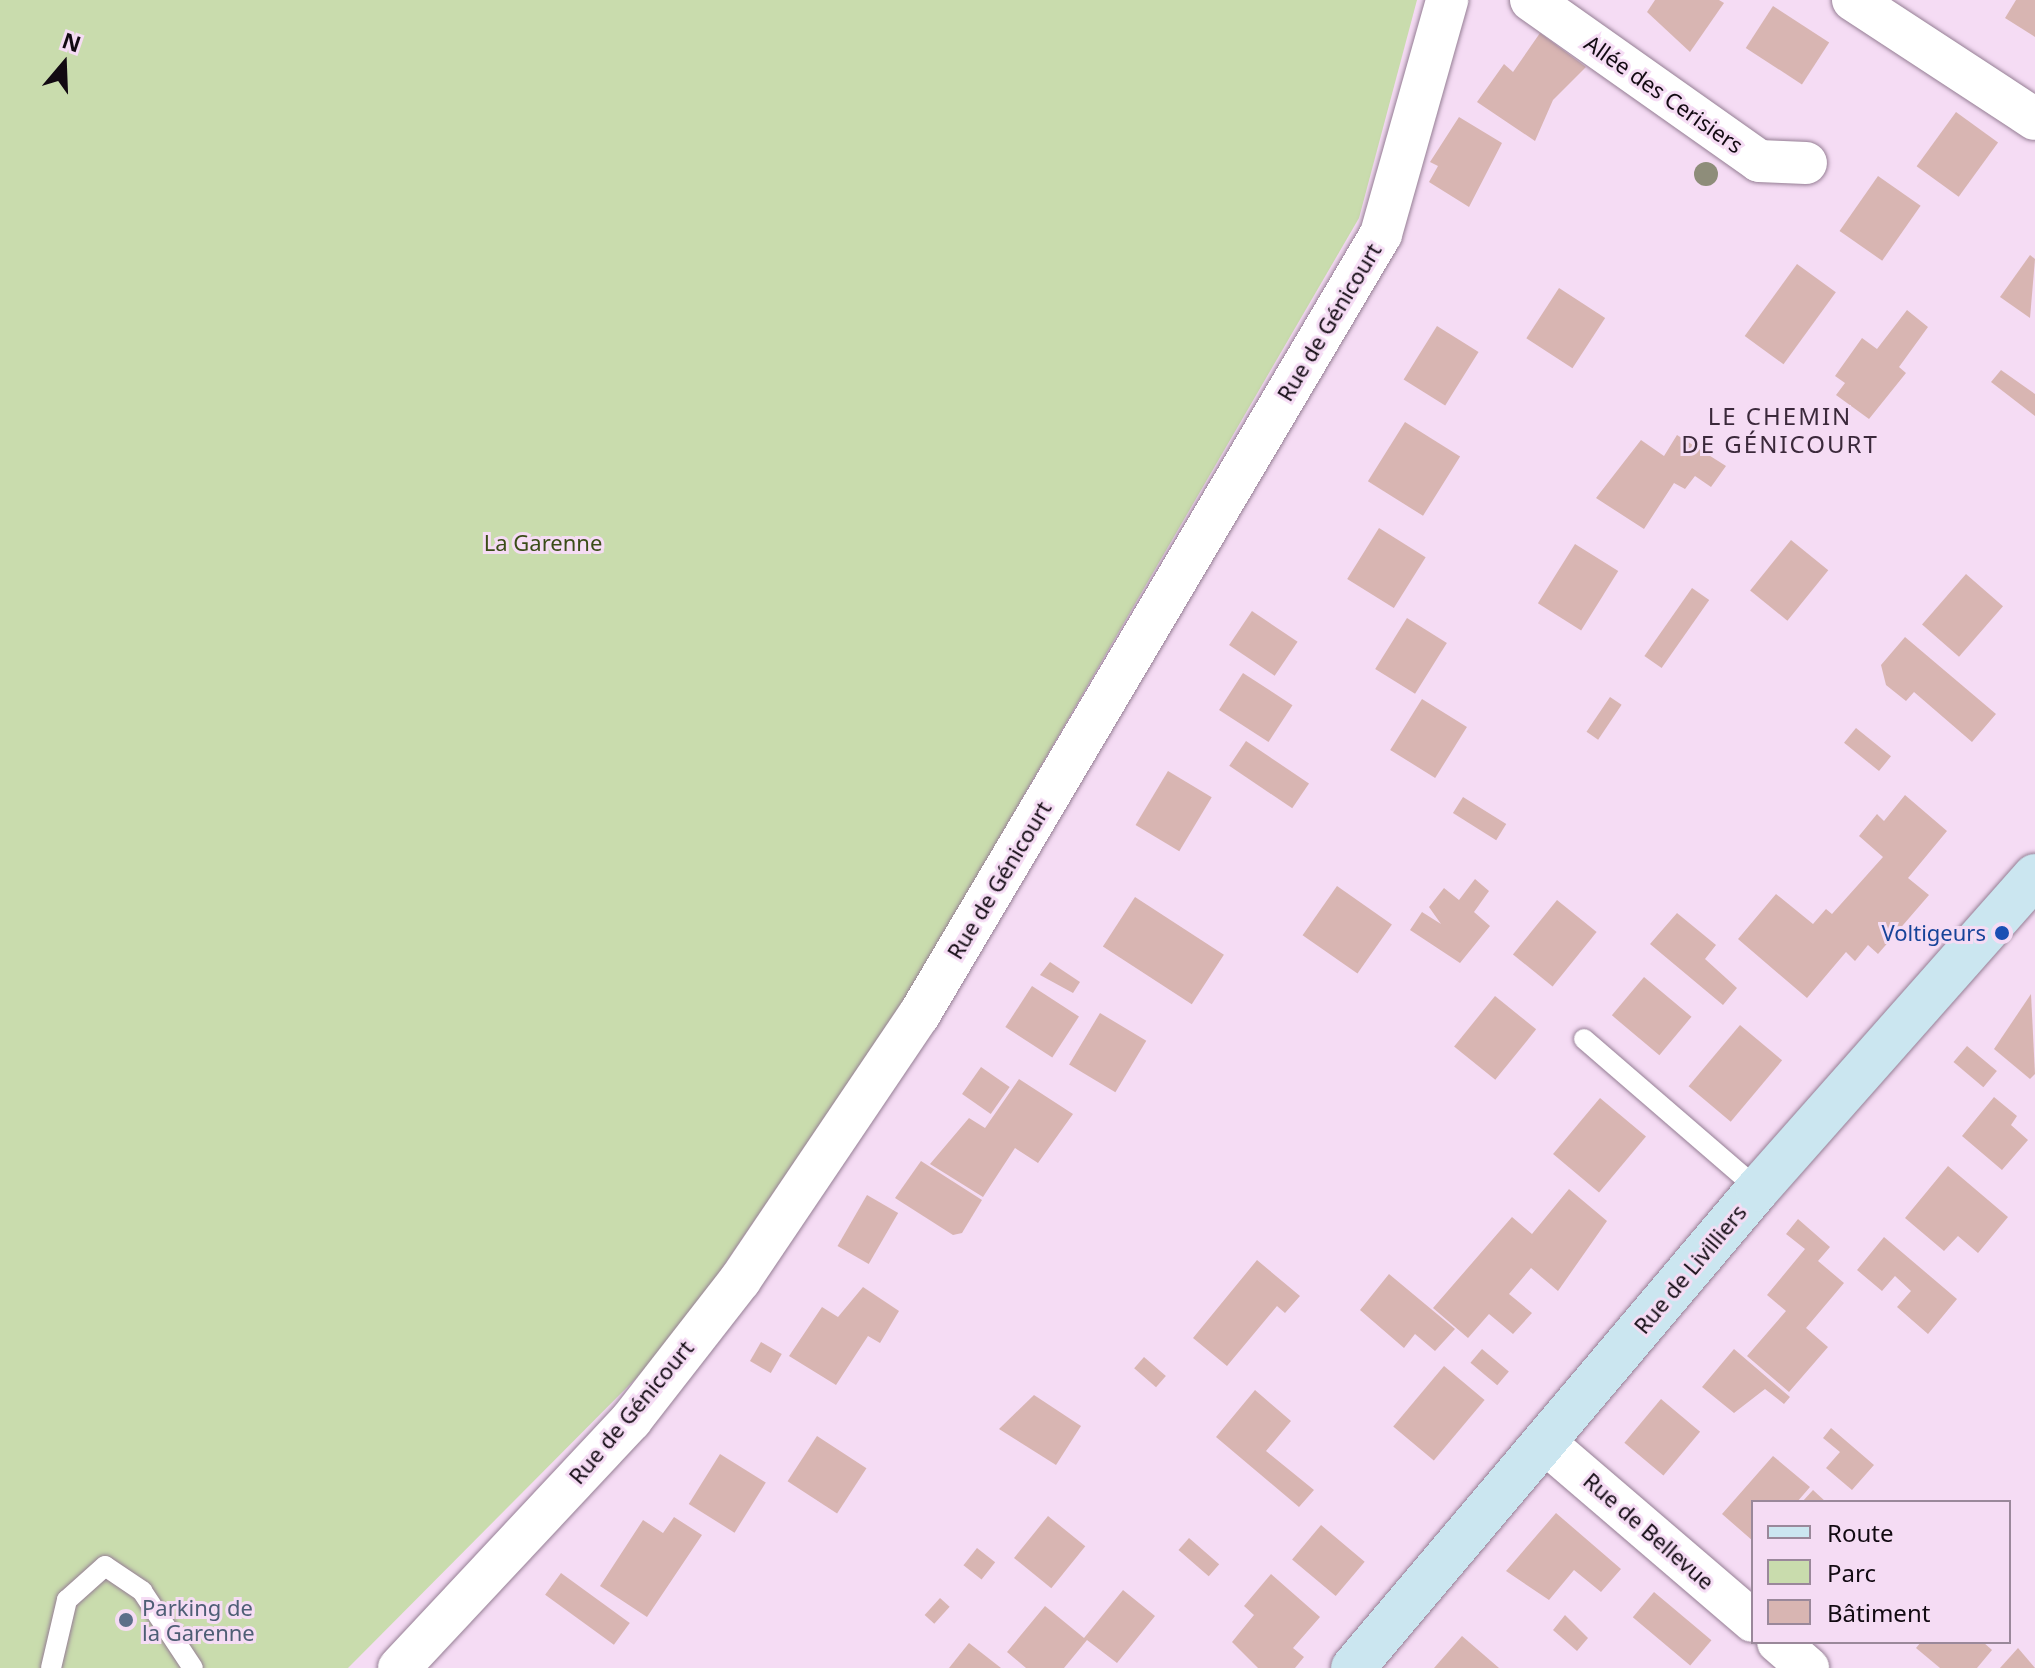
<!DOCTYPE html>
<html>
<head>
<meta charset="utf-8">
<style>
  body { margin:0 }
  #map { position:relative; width:2035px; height:1668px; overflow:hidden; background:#f5dcf4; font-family:"Noto Sans",sans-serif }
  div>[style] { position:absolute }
  .green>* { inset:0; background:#c9dcad }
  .building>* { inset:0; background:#d8b5b2; transform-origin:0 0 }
  .roads { filter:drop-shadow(0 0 2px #957e94) drop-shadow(0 0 2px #957e94) }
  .lane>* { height:20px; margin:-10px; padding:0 10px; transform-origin:10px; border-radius:10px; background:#fff }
  .street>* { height:42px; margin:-21px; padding:0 21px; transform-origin:21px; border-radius:21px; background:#fff }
  .secondary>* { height:44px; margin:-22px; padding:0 22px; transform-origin:22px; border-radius:22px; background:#cbe6f0 }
  .trees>* { width:24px; height:24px; margin:-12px; border-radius:50%; background:#8e8d7a }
  .dots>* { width:22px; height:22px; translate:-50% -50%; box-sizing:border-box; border:4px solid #f5dcf4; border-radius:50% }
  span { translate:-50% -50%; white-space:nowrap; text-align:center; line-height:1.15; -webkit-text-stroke:6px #f5dcf4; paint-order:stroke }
  .street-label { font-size:22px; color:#120a12 }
  .park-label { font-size:22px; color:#3a4c17 }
  .transit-label { font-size:22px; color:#164399 }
  .right { translate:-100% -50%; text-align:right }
  .service-label { font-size:22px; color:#4e5e75 }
  .left { translate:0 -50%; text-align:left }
  .neighbourhood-label { font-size:24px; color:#3b293b; letter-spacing:2px }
  .legend { position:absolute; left:1751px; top:1500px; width:260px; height:144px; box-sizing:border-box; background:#f5dcf4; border:2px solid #9a889a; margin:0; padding:10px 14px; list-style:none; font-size:24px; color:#120a12 }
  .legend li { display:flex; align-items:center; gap:16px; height:40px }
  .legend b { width:40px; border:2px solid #9a889a }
  .north { position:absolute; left:24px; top:24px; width:80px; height:80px; -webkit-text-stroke:6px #f5dcf4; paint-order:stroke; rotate:19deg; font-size:22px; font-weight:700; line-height:32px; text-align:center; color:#120a12 }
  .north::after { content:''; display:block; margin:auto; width:28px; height:36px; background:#120a12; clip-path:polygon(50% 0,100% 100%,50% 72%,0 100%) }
</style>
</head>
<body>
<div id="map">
  <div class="green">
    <div style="clip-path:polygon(0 0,1417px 0,1359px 218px,912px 988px,672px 1342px,348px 1668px,0 1668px)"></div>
  </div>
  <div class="building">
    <div style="clip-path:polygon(1655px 0,1719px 0,1724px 3px,1690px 52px,1647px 12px)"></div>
    <div style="clip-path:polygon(2016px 0,2035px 0,2035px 37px,2005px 18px)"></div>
    <div style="left:1773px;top:6px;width:67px;height:50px;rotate:33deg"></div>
    <div style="clip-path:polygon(1540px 33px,1586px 67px,1553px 100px,1535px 141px,1477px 102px,1504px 64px,1513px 72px)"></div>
    <div style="left:1956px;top:112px;width:52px;height:67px;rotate:36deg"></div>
    <div style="clip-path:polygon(1459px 117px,1502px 143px,1469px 207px,1429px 182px,1438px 166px,1430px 162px)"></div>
    <div style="left:1878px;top:176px;width:52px;height:67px;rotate:35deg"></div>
    <div style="clip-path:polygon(2030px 255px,2035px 259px,2030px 318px,2000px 297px)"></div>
    <div style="left:1797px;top:264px;width:48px;height:89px;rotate:36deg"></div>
    <div style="left:1559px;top:288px;width:55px;height:60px;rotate:33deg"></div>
    <div style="clip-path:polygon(1907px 310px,1928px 327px,1899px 367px,1906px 373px,1869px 419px,1836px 395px,1845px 383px,1835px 376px,1862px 338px,1877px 349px)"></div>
    <div style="left:1437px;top:326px;width:49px;height:63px;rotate:32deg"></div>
    <div style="clip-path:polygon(2001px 370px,2035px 394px,2035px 416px,1991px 382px)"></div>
    <div style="left:1405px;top:422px;width:65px;height:70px;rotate:32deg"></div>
    <div style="clip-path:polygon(1677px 435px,1726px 466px,1711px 487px,1695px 476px,1685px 489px,1674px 483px,1644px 529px,1596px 498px,1641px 440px,1664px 456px)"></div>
    <div style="left:1379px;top:528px;width:55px;height:60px;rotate:32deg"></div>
    <div style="left:1791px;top:540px;width:48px;height:65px;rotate:39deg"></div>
    <div style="left:1575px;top:544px;width:51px;height:70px;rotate:32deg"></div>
    <div style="left:1966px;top:574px;width:49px;height:67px;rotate:41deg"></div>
    <div style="left:1692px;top:588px;width:21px;height:83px;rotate:35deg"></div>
    <div style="left:1252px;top:611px;width:55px;height:41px;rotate:34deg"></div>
    <div style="left:1407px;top:618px;width:47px;height:60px;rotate:32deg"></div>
    <div style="clip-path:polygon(1905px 637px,1996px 714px,1972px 742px,1914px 692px,1906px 701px,1886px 685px,1881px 665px)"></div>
    <div style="left:1243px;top:673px;width:59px;height:44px;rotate:33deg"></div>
    <div style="left:1610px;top:697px;width:14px;height:42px;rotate:34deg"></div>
    <div style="left:1422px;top:699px;width:53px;height:60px;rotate:32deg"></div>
    <div style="left:1856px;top:728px;width:45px;height:19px;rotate:39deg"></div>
    <div style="left:1246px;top:741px;width:76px;height:30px;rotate:34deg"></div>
    <div style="left:1168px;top:771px;width:51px;height:63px;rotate:31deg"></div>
    <div style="clip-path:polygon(1905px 795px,1947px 831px,1908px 878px,1929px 895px,1878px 954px,1868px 945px,1855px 961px,1846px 952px,1807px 998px,1738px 939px,1776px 894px,1813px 924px,1826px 909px,1832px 914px,1883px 857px,1859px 836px,1877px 814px,1884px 821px)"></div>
    <div style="left:1463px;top:797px;width:51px;height:19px;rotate:32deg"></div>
    <div style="clip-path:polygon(1475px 879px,1489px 891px,1474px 912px,1490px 926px,1460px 963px,1410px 930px,1422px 912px,1441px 924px,1429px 907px,1444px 888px,1459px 900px)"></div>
    <div style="left:1337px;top:886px;width:67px;height:60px;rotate:35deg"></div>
    <div style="left:1135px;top:897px;width:106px;height:59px;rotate:33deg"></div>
    <div style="left:1557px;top:900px;width:51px;height:70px;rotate:39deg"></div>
    <div style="clip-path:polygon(1677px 913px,1716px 945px,1705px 959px,1737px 988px,1723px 1005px,1650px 944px)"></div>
    <div style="clip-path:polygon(1050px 962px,1080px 982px,1073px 993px,1040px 975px)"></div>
    <div style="left:1644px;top:977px;width:62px;height:50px;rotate:40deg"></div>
    <div style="left:1032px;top:986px;width:56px;height:49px;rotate:33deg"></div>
    <div style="clip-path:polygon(2031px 994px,2035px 1074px,2030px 1079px,1994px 1049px)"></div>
    <div style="left:1495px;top:996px;width:53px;height:65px;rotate:39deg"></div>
    <div style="left:1100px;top:1013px;width:54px;height:60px;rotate:31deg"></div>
    <div style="left:1740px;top:1025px;width:55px;height:80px;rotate:40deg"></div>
    <div style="left:1967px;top:1046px;width:39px;height:21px;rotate:40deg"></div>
    <div style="left:981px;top:1067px;width:35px;height:33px;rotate:35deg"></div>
    <div style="clip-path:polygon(1019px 1079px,1073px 1114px,1038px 1163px,1015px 1148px,983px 1197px,930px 1164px,969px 1118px,985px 1128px)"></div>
    <div style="clip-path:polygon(1994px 1097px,2017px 1116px,2011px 1125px,2028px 1140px,2002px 1170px,1962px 1136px)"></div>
    <div style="left:1600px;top:1098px;width:60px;height:73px;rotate:40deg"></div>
    <div style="clip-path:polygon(921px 1161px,982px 1200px,962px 1233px,953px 1235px,895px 1198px)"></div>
    <div style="clip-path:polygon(1948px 1166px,2008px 1217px,1978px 1253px,1958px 1236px,1944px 1251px,1905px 1218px)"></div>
    <div style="clip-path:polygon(1569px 1189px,1607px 1221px,1558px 1291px,1531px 1268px,1509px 1294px,1532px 1313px,1513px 1334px,1489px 1314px,1468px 1338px,1433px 1308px,1512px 1217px,1532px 1234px)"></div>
    <div style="left:867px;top:1195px;width:36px;height:59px;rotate:30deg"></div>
    <div style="clip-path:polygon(1798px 1219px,1830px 1247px,1818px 1261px,1844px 1283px,1806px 1328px,1828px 1347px,1789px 1392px,1747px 1356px,1786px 1311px,1767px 1295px,1805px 1249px,1786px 1234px)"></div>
    <div style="clip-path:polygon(1884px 1237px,1957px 1299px,1928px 1334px,1897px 1307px,1911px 1291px,1895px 1276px,1882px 1291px,1857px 1270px)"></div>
    <div style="clip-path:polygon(1257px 1260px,1300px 1296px,1285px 1313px,1277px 1306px,1227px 1366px,1193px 1338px)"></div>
    <div style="clip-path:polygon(1389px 1274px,1455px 1329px,1435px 1351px,1415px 1334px,1404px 1348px,1360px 1310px)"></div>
    <div style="clip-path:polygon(863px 1287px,899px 1311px,880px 1343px,868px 1336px,836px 1385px,789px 1356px,822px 1307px,838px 1317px)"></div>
    <div style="left:761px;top:1342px;width:24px;height:22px;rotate:30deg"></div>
    <div style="left:1482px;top:1349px;width:35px;height:18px;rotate:40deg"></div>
    <div style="clip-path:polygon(1734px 1349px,1790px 1397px,1784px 1404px,1765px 1389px,1734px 1413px,1702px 1387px)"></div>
    <div style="left:1144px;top:1357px;width:29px;height:15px;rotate:41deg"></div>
    <div style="left:1444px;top:1366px;width:53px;height:79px;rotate:40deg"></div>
    <div style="clip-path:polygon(1255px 1390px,1291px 1421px,1266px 1451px,1314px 1490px,1299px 1507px,1216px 1437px)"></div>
    <div style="clip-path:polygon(1034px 1395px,1081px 1426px,1056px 1465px,999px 1429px)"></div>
    <div style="left:1661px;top:1399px;width:51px;height:57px;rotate:40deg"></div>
    <div style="clip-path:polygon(1831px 1428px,1874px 1465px,1852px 1490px,1826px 1468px,1840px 1452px,1823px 1438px)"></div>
    <div style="left:817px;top:1436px;width:59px;height:54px;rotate:33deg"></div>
    <div style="left:720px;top:1454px;width:54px;height:59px;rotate:32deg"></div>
    <div style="clip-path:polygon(1773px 1456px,1810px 1487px,1797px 1502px,1753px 1502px,1753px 1541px,1722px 1514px)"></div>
    <div style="clip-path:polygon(1813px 1490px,1826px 1502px,1802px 1502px)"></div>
    <div style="clip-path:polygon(1556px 1513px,1621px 1569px,1601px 1592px,1574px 1570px,1549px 1600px,1506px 1571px)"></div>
    <div style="left:1048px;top:1516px;width:48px;height:54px;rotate:39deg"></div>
    <div style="clip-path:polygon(674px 1517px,702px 1535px,647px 1617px,600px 1586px,643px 1520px,663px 1533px)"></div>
    <div style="left:1321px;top:1525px;width:57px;height:45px;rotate:40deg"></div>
    <div style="left:1189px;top:1538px;width:40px;height:16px;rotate:41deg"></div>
    <div style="left:977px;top:1548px;width:23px;height:22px;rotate:38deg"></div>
    <div style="left:561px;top:1573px;width:85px;height:27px;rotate:36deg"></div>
    <div style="clip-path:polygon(1271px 1574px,1320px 1617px,1293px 1648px,1304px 1657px,1295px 1668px,1258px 1668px,1232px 1642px,1254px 1615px,1244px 1606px)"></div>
    <div style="clip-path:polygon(1123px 1590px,1155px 1616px,1117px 1663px,1087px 1640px,1064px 1668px,1026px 1668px,1007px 1652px,1045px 1606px,1084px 1638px)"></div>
    <div style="left:1654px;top:1592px;width:75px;height:33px;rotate:40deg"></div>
    <div style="left:940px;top:1598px;width:13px;height:23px;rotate:42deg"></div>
    <div style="clip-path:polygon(1565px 1615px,1588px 1638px,1577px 1651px,1553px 1630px)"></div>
    <div style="clip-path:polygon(1462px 1636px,1499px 1668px,1434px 1668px)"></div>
    <div style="clip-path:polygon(1921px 1642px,1983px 1642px,1992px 1650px,1977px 1668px,1940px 1668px,1916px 1648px)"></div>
    <div style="clip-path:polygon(969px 1643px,1001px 1668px,949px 1668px)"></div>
    <div style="clip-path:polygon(2018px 1648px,2035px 1668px,2000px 1668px)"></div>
  </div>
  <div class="roads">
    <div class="lane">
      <div style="left:1584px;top:1039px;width:230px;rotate:40.8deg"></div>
      <div style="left:51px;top:1668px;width:70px;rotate:-76.8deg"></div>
      <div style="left:67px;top:1600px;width:51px;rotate:-41.8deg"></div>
      <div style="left:105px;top:1566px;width:45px;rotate:34deg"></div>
      <div style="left:142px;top:1591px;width:92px;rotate:56.5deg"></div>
    </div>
    <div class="street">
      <div style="left:1531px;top:0;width:279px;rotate:35.2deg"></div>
      <div style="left:1759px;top:161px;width:47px;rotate:2.4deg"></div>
      <div style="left:1853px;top:0;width:217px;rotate:33.2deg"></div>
      <div style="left:1544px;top:1442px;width:275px;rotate:40.6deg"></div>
      <div style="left:1778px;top:1642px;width:40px;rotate:41deg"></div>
      <div style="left:399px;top:1668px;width:340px;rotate:-46.9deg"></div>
      <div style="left:631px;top:1420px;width:177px;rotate:-52.1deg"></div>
      <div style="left:740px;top:1280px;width:320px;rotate:-56deg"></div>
      <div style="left:919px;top:1015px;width:907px;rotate:-59.39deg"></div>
      <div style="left:1381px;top:234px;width:243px;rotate:-74.2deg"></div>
    </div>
    <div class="secondary">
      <div style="left:1353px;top:1668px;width:627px;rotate:-49.79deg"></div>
      <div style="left:1758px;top:1189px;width:418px;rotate:-48.5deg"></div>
    </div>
  </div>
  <div class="trees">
    <div style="left:1706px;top:174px"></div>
  </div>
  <div class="dots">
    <div style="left:2002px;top:933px;background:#1a4fb4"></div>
    <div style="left:126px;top:1620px;background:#5c6f8a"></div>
  </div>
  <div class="street-label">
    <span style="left:1664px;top:94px;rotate:35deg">Allée des Cerisiers</span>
    <span style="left:1329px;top:322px;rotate:-59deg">Rue de Génicourt</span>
    <span style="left:999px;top:880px;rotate:-59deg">Rue de Génicourt</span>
    <span style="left:1690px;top:1269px;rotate:-50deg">Rue de Livilliers</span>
    <span style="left:631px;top:1412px;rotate:-50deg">Rue de Génicourt</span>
    <span style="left:1649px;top:1531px;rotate:41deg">Rue de Bellevue</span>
  </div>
  <div class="park-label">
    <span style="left:543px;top:543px">La Garenne</span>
  </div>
  <div class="transit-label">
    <span class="right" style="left:1986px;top:933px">Voltigeurs</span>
  </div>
  <div class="service-label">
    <span class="left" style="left:142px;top:1620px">Parking de<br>la Garenne</span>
  </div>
  <div class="neighbourhood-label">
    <span style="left:1780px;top:430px">LE CHEMIN<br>DE GÉNICOURT</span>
  </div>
  <ul class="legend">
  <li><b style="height:10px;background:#cbe6f0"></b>Route</li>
  <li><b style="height:22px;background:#c9dcad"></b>Parc</li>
  <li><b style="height:22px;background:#d8b5b2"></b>Bâtiment</li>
  </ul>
  <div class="north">N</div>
</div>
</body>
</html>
